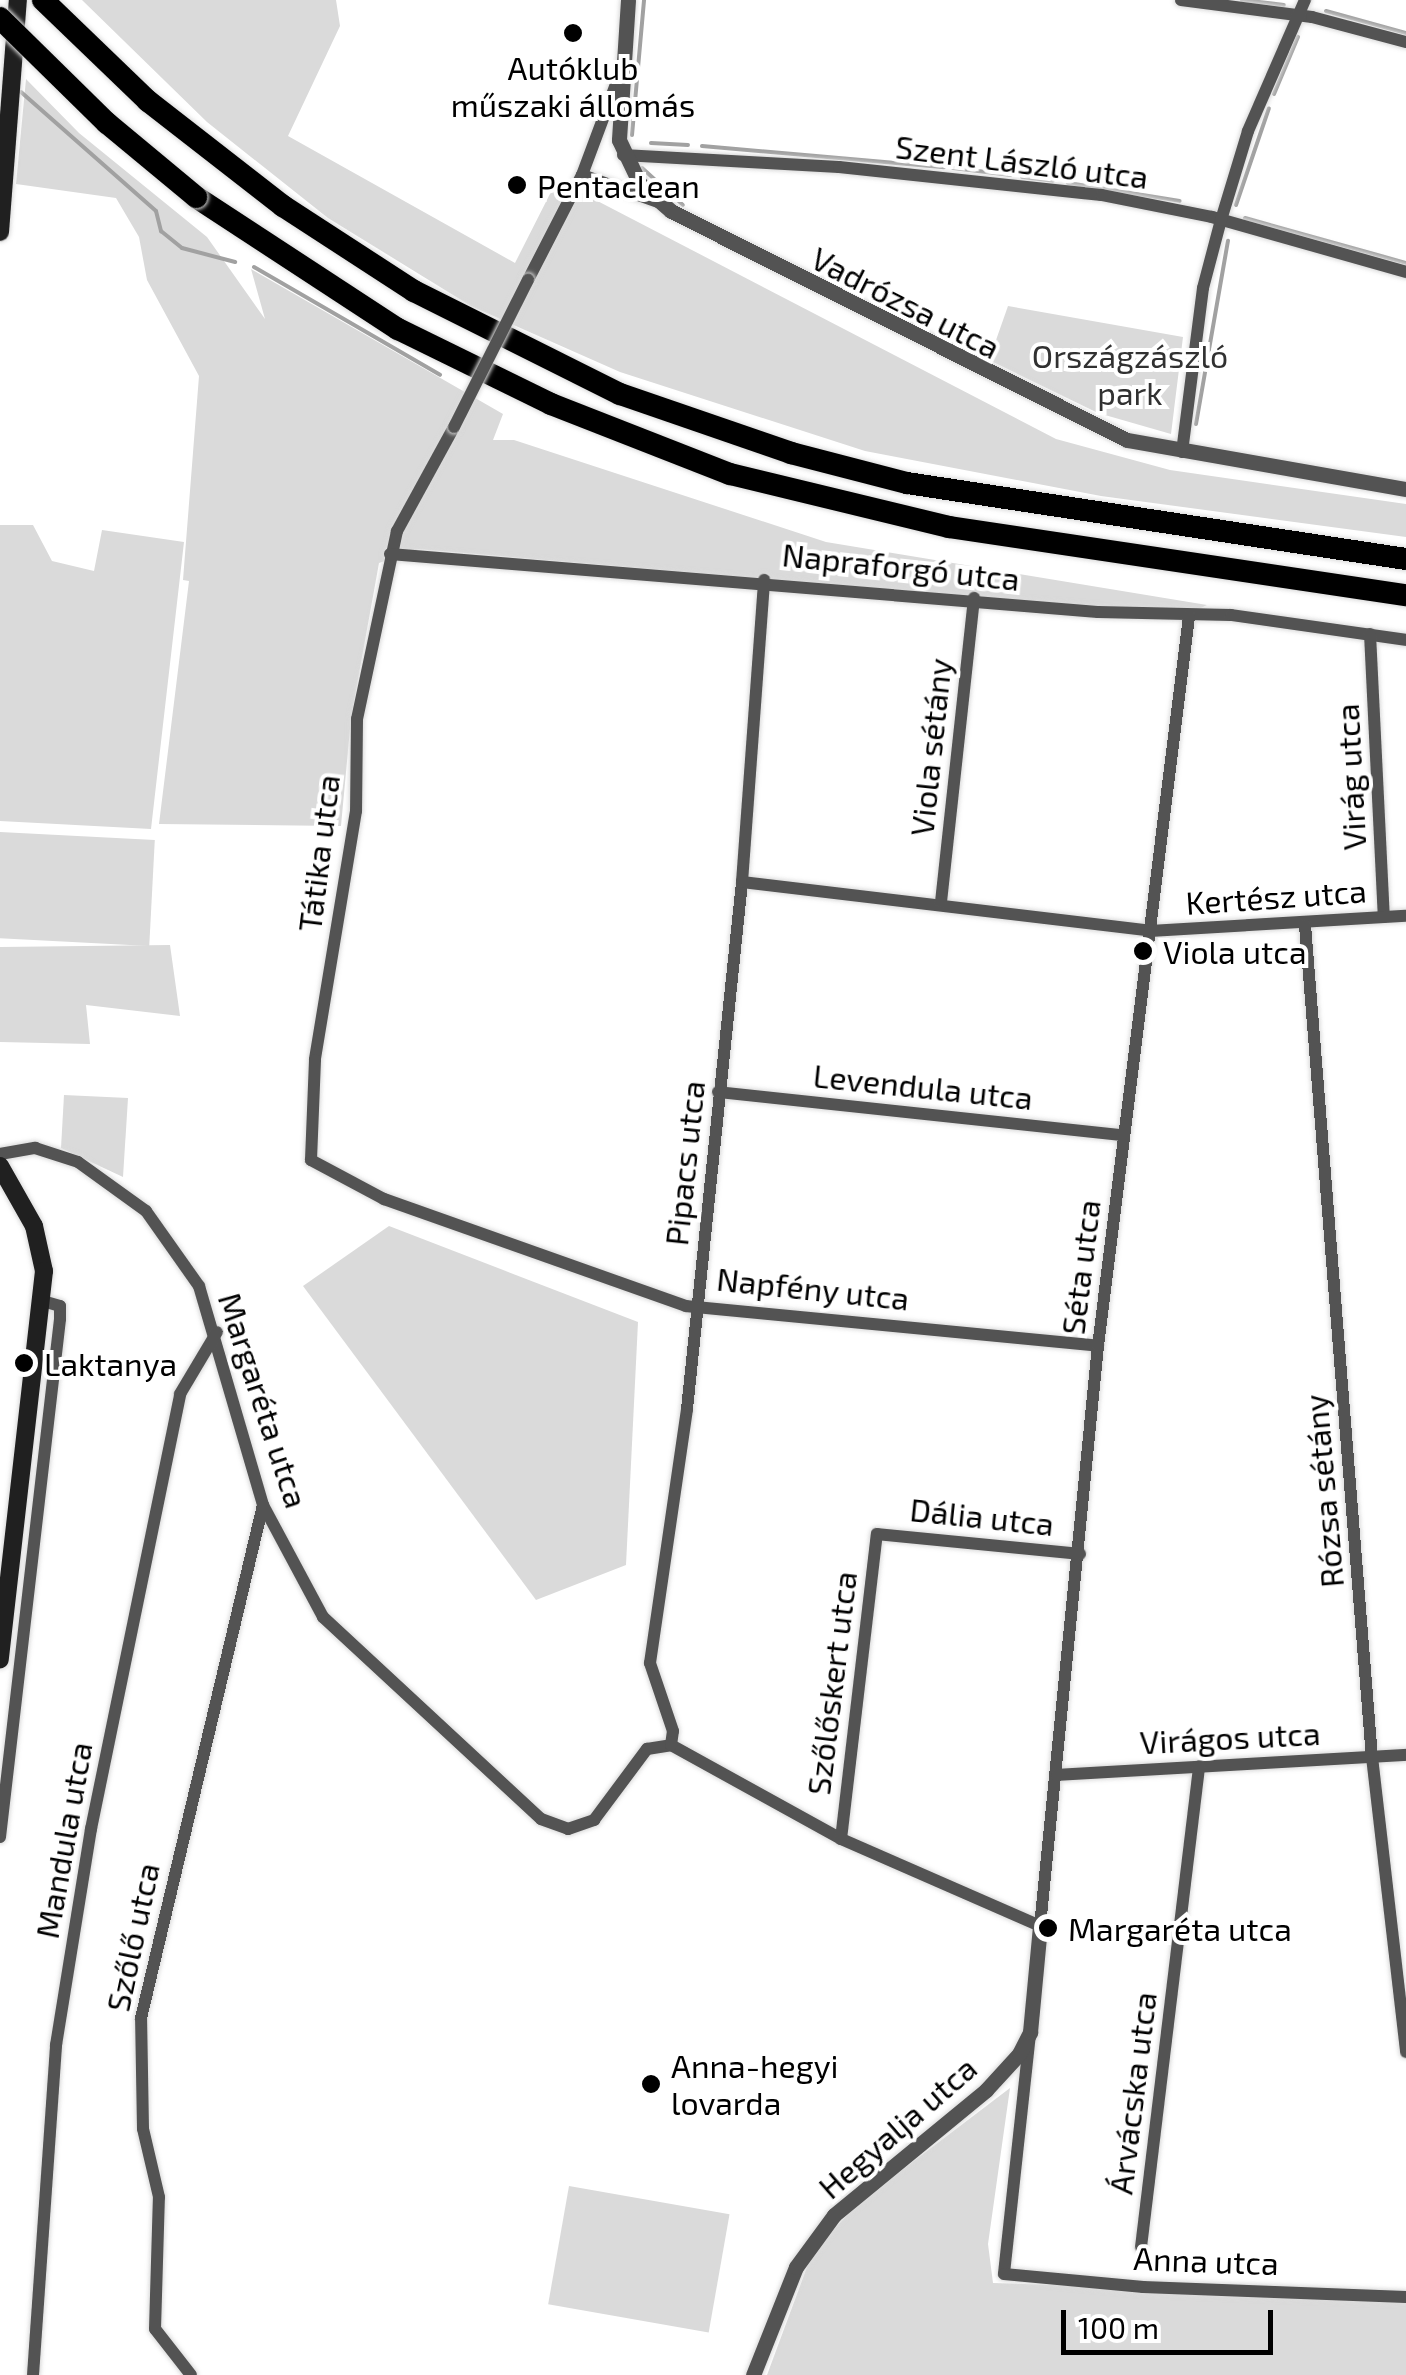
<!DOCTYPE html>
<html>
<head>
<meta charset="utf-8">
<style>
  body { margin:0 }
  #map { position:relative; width:1406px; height:2375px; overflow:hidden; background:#fff; font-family:"Exo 2",sans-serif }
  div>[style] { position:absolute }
  .green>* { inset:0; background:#dadada; transform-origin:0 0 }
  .stream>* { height:4px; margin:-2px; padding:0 2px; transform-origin:2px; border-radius:2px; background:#a1a1a1 }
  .roads { filter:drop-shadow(0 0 2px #dbdbdb) drop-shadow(0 0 2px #dbdbdb) }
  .minor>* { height:12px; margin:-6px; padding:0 6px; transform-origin:6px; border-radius:6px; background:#535353 }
  .tertiary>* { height:15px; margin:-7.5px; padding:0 7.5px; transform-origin:7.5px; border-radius:7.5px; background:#535353 }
  .secondary>* { height:18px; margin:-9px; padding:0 9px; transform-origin:9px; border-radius:9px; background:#202020 }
  .trunk>* { height:22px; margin:-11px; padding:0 11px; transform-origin:11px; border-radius:11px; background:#000 }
  .bridges { filter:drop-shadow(0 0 2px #dbdbdb) drop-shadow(0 0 2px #dbdbdb) }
  .minor-bridge>* { height:12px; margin:-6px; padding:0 6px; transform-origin:6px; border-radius:6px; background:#535353 }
  .trunk-bridge>* { height:22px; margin:-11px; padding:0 11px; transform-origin:11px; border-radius:11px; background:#000 }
  .dots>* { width:28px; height:28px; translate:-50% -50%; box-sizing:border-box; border:5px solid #fff; border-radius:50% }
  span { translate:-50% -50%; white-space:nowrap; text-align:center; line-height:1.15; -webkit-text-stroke:8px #fff; paint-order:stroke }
  .poi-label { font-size:32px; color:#000 }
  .left { translate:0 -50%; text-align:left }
  .street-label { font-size:32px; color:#000 }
  .park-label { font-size:32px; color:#313131 }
  .scale { position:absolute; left:1061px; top:2310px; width:212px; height:45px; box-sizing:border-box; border:5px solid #000; border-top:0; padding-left:12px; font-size:30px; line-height:35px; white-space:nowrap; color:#000; -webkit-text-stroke:8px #fff; paint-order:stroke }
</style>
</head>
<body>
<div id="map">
  <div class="green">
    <div style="clip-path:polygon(82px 0,336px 0,340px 26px,288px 136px,515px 263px,557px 180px,1056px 439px,1170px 470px,1406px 504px,1406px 537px,1101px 496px,865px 451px,620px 372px,471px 306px,328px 218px,207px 122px)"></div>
    <div style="clip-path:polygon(26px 79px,79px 133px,207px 237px,265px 319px,251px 269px,503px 414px,493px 440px,514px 440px,826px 542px,1207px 605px,1192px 612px,1054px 603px,418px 549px,379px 563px,351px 718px,341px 826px,159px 824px,189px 581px,183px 580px,199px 376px,147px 280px,139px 237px,116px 198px,16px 184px)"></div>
    <div style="clip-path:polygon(1008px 306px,1183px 337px,1171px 434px,1098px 413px,989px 360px)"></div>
    <div style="clip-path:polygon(0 525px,33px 525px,52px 561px,94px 571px,102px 530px,184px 542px,151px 829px,0 821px)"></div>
    <div style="left:0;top:832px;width:155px;height:106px;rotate:3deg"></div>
    <div style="clip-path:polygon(170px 945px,180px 1016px,86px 1005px,90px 1044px,0 1042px,0 947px)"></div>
    <div style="clip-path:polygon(64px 1095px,128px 1098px,123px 1177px,61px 1148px)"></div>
    <div style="clip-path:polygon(389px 1226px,638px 1322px,626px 1565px,536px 1600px,303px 1286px)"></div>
    <div style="clip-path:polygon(1010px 2088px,988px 2244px,993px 2283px,1406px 2297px,1406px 2375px,767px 2375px,813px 2251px,860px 2202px)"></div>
    <div style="left:569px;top:2186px;width:163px;height:120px;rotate:10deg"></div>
  </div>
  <div class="stream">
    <div style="left:1242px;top:0;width:42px;rotate:6.8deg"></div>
    <div style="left:1326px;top:11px;width:83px;rotate:15.4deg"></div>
    <div style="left:21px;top:92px;width:180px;rotate:41.4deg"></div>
    <div style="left:156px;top:211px;width:21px;rotate:76deg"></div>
    <div style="left:161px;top:231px;width:27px;rotate:39deg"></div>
    <div style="left:182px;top:248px;width:55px;rotate:14.8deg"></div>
    <div style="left:1274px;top:94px;width:62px;rotate:-67.2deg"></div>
    <div style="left:632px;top:135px;width:136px;rotate:-84.9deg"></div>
    <div style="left:651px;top:143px;width:37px;rotate:3deg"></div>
    <div style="left:702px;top:146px;width:243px;rotate:5deg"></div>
    <div style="left:642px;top:168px;width:55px;rotate:42.1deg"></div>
    <div style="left:953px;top:168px;width:58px;rotate:6.9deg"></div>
    <div style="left:1022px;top:177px;width:31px;rotate:7deg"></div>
    <div style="left:1068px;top:183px;width:113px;rotate:9.1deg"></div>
    <div style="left:1236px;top:205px;width:102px;rotate:-71.2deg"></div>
    <div style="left:1245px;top:218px;width:167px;rotate:15.6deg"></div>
    <div style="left:254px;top:267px;width:215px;rotate:30.1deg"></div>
    <div style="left:1196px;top:424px;width:186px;rotate:-80.1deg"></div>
  </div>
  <div class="roads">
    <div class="minor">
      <div style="left:1181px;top:0;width:132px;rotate:7.4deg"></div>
      <div style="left:1312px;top:17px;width:97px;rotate:14.9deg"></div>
      <div style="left:623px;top:155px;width:216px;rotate:3.2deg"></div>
      <div style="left:839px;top:167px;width:264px;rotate:6.1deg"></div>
      <div style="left:1102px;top:195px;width:112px;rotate:11.3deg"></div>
      <div style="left:1212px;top:217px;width:202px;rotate:15.8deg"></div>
      <div style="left:582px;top:175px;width:81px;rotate:19.6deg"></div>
      <div style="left:528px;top:280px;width:118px;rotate:-62.8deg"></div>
      <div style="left:582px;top:175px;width:106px;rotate:-69.5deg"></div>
      <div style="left:454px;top:427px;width:119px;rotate:118.7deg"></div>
      <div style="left:397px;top:531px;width:192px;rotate:102deg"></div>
      <div style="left:357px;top:719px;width:92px;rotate:90.6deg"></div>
      <div style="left:356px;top:811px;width:252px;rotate:99.4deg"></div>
      <div style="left:315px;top:1060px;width:100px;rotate:92.3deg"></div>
      <div style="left:311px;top:1160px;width:83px;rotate:28.1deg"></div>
      <div style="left:384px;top:1199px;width:320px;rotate:19.5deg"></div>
      <div style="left:686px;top:1306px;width:414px;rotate:5.5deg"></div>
      <div style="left:1182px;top:452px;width:165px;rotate:-82.7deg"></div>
      <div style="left:1203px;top:288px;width:70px;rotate:-75.2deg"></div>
      <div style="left:1221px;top:220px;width:93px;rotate:-73.1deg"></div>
      <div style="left:1248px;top:131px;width:143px;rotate:-66.5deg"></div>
      <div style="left:390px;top:554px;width:710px;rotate:4.68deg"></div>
      <div style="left:1098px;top:612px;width:133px;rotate:1.3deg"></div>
      <div style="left:1231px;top:615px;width:177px;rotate:8.1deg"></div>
      <div style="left:1370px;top:634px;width:283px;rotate:87.2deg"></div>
      <div style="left:742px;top:882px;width:411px;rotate:6.8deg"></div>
      <div style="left:1150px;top:931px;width:256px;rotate:-3.4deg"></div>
      <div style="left:941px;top:902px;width:306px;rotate:-83.8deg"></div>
      <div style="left:1305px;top:925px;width:835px;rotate:85.4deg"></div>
      <div style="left:1372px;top:1757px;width:297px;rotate:83.4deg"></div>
      <div style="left:718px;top:1092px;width:407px;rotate:6.1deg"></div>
      <div style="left:0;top:1154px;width:36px;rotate:-10deg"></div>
      <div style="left:35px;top:1148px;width:45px;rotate:18deg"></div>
      <div style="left:78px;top:1162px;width:84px;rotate:35.8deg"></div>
      <div style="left:146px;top:1211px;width:92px;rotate:54.8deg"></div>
      <div style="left:199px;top:1286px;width:228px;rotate:73.7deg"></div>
      <div style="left:263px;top:1505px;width:127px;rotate:61.8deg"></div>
      <div style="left:323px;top:1617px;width:297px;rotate:42.8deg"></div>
      <div style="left:541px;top:1819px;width:29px;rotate:20deg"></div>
      <div style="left:568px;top:1829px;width:28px;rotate:-19deg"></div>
      <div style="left:594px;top:1820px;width:89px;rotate:-53.3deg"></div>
      <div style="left:647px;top:1749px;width:24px;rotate:-9deg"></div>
      <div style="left:671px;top:1745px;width:194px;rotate:28.9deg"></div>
      <div style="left:841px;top:1839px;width:217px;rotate:23.6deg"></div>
      <div style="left:1040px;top:1926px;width:583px;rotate:-84.29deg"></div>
      <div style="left:1098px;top:1346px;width:736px;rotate:-82.89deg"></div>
      <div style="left:671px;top:1745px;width:14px;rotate:-82deg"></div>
      <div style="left:673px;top:1731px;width:72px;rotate:-108.7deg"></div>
      <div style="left:650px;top:1663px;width:257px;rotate:-81.7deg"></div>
      <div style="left:687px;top:1409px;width:530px;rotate:-84.04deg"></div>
      <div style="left:742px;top:882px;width:303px;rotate:-85.8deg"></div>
      <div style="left:1057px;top:1775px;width:350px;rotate:-3.3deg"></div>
      <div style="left:0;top:1837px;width:521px;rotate:-83.39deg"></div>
      <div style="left:60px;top:1319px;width:13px;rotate:-90deg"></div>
      <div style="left:60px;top:1306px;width:18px;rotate:-164deg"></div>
      <div style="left:841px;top:1839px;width:307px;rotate:-83.3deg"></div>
      <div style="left:877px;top:1534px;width:204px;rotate:5.6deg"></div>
      <div style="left:1030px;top:2034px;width:241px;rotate:96.2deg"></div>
      <div style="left:1004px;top:2274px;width:140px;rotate:5.3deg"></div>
      <div style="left:1143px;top:2287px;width:263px;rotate:2.2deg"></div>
      <div style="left:1141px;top:2247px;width:484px;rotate:-83.1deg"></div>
      <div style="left:33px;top:2375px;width:331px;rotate:-86deg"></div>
      <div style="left:56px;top:2045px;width:219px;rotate:-80.8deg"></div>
      <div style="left:91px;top:1829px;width:444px;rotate:-78.4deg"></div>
      <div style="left:180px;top:1394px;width:72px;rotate:-59.2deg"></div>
      <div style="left:191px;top:2375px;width:58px;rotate:-128deg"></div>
      <div style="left:155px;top:2329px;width:132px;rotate:-88.3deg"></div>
      <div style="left:159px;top:2197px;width:70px;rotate:-103.2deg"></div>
      <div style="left:143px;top:2129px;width:111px;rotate:-91deg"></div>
      <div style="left:141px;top:2018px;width:527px;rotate:-76.62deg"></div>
    </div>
    <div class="tertiary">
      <div style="left:628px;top:0;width:140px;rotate:93.7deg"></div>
      <div style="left:619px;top:140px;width:49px;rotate:64.5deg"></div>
      <div style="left:640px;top:184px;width:41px;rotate:41.1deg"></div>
      <div style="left:671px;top:211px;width:510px;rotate:26.67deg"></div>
      <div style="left:1127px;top:440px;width:283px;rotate:10deg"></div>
      <div style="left:753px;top:2375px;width:116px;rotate:-68.3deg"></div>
      <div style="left:796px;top:2267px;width:64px;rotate:-53.8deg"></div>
      <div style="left:834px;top:2215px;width:197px;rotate:-39.4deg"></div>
      <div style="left:986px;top:2090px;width:49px;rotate:-47.5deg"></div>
      <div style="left:1019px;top:2054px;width:25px;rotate:-63deg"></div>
      <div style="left:1030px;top:2032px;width:106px;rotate:-84.6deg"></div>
    </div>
    <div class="secondary">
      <div style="left:0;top:232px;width:233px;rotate:-85.6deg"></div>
      <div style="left:0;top:1166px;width:69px;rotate:60.5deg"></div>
      <div style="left:34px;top:1226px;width:46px;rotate:77.5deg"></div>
      <div style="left:44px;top:1271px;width:391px;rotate:96.5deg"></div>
    </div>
    <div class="trunk">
      <div style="left:43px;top:0;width:146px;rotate:43.9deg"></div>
      <div style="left:148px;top:101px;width:171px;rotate:37.9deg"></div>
      <div style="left:283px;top:206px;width:156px;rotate:33deg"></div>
      <div style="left:414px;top:291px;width:230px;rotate:26.6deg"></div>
      <div style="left:620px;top:394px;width:181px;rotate:19deg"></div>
      <div style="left:791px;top:453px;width:120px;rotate:14.5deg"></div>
      <div style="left:907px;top:483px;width:505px;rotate:8.66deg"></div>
      <div style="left:196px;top:197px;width:241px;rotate:33.2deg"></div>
      <div style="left:398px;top:329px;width:170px;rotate:26.1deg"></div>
      <div style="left:551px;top:404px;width:192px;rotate:21.4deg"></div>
      <div style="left:730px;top:474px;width:225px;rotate:13.6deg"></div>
      <div style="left:949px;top:527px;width:462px;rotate:8.5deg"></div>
    </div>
  </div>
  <div class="bridges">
    <div class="minor-bridge">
      <div style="left:454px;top:427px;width:165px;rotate:-63.3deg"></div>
    </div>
    <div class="trunk-bridge">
      <div style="left:0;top:18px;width:150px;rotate:44.5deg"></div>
      <div style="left:107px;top:123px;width:116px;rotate:39.7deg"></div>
    </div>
  </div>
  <div class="dots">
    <div style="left:573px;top:33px;background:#000"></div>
    <div style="left:517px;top:185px;background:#000"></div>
    <div style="left:1143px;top:951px;background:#000"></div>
    <div style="left:24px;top:1363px;background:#000"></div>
    <div style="left:1048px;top:1928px;background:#000"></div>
    <div style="left:651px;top:2084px;background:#000"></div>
  </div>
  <div class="poi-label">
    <span style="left:573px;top:86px">Autóklub<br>műszaki állomás</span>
    <span class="left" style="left:537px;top:185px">Pentaclean</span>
    <span class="left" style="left:1163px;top:951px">Viola utca</span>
    <span class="left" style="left:44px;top:1363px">Laktanya</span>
    <span class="left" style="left:1068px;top:1928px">Margaréta utca</span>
    <span class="left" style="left:671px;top:2084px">Anna-hegyi<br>lovarda</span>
  </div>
  <div class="street-label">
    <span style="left:1022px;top:161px;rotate:7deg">Szent László utca</span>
    <span style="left:906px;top:302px;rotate:27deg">Vadrózsa utca</span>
    <span style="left:901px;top:566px;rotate:6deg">Napraforgó utca</span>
    <span style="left:930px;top:747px;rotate:-84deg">Viola sétány</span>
    <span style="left:1350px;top:777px;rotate:-93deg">Virág utca</span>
    <span style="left:318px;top:853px;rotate:-83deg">Tátika utca</span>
    <span style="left:1276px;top:896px;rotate:-4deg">Kertész utca</span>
    <span style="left:923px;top:1086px;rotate:6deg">Levendula utca</span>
    <span style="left:684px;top:1163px;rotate:-84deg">Pipacs utca</span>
    <span style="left:1080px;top:1267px;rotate:-83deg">Séta utca</span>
    <span style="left:813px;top:1288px;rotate:6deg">Napfény utca</span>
    <span style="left:264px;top:1400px;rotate:72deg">Margaréta utca</span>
    <span style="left:1323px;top:1491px;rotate:-95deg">Rózsa sétány</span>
    <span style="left:982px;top:1516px;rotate:6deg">Dália utca</span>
    <span style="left:831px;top:1683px;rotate:-83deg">Szőlőskert utca</span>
    <span style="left:1230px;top:1737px;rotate:-3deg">Virágos utca</span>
    <span style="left:63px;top:1840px;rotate:-80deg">Mandula utca</span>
    <span style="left:132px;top:1937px;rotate:-78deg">Szőlő utca</span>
    <span style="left:1132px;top:2093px;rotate:-83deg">Árvácska utca</span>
    <span style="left:897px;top:2127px;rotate:-41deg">Hegyalja utca</span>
    <span style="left:1206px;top:2260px;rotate:2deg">Anna utca</span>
  </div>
  <div class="park-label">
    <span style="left:1130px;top:374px">Országzászló<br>park</span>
  </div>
  <div class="scale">100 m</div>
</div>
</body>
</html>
